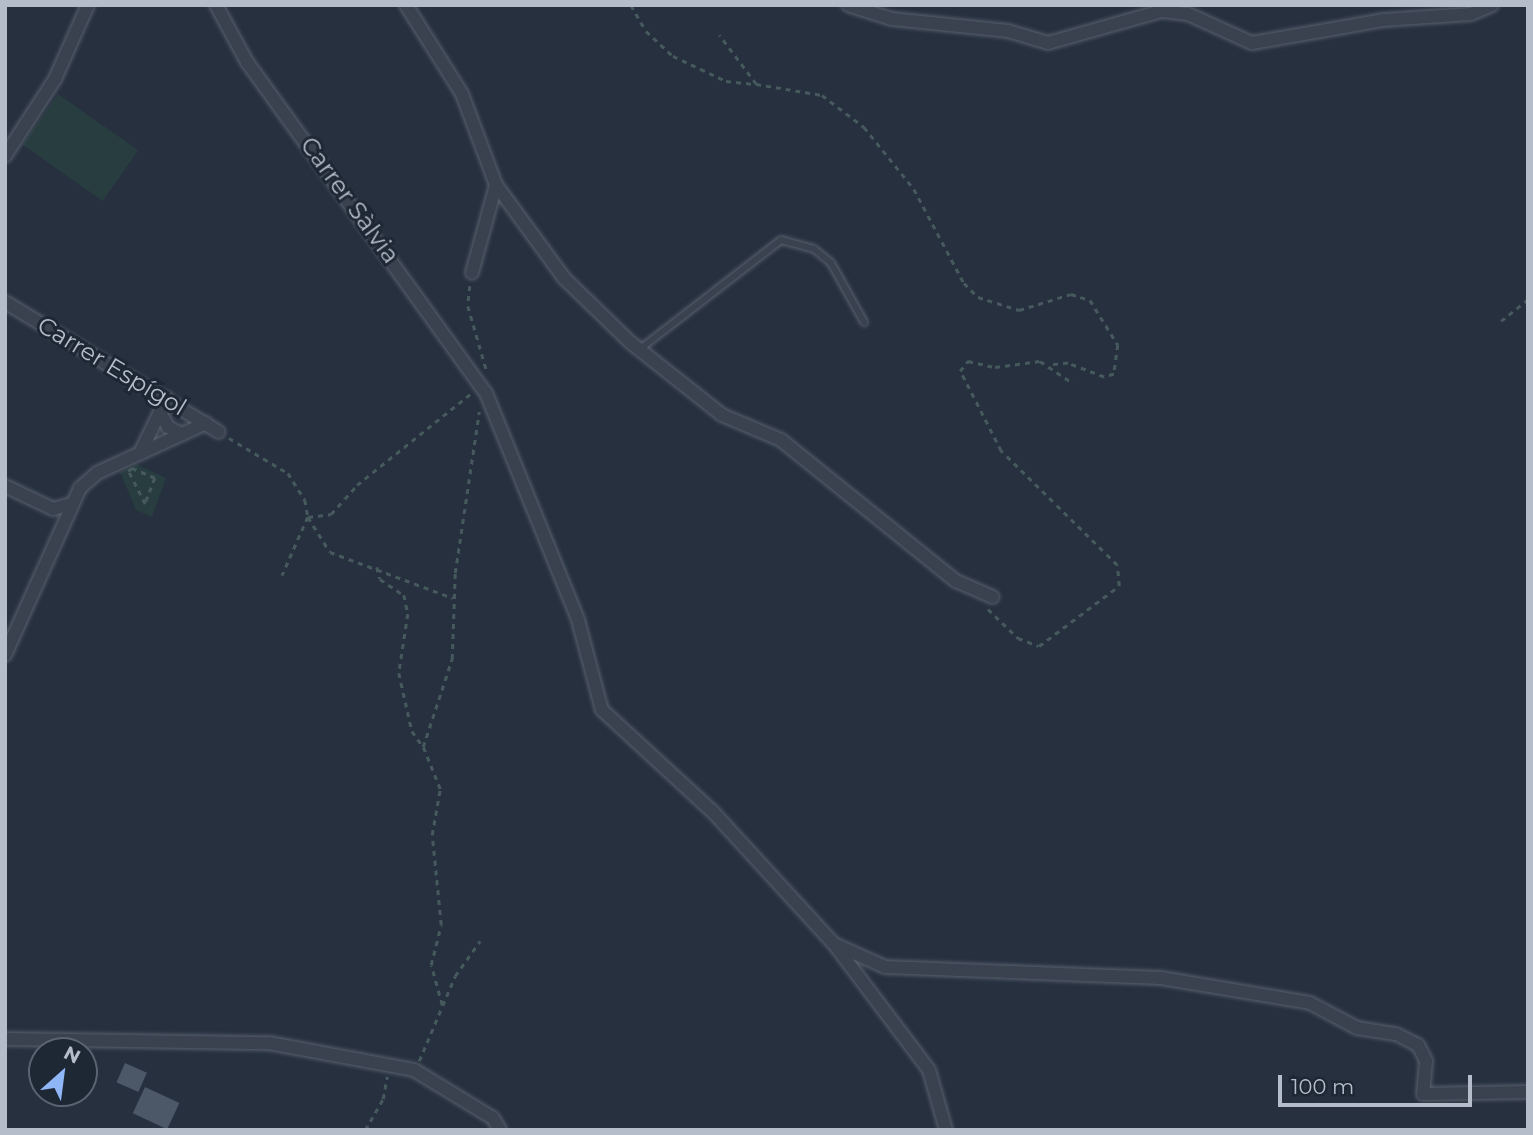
<!DOCTYPE html>
<html>
<head>
<meta charset="utf-8">
<style>
  body { margin:0 }
  #map { position:relative; width:1533px; height:1135px; overflow:hidden; background:#26303f; font-family:Montserrat,sans-serif }
  div>[style] { position:absolute }
  .green>* { inset:0; background:#283d40; transform-origin:0 0 }
  .building>* { inset:0; background:#4c5768; transform-origin:0 0 }
  .path>* { height:2.5px; margin-top:-1.25px; transform-origin:0; background:repeating-linear-gradient(90deg,#465a5d 0 5px,transparent 0 10px) }
  .roads { filter:drop-shadow(0 0 2px #58606d) drop-shadow(0 0 2px #58606d) }
  .lane>* { height:6px; margin:-3px; padding:0 3px; transform-origin:3px; border-radius:3px; background:#3a424f }
  .street>* { height:12px; margin:-6px; padding:0 6px; transform-origin:6px; border-radius:6px; background:#3a424f }
  span { translate:-50% -50%; white-space:nowrap; text-align:center; line-height:1.15; -webkit-text-stroke:6px #1e2734; paint-order:stroke }
  .street-label { font-size:24px; color:#b6bdca }
  .frame { position:absolute; inset:0; border:7px solid #b6bdca; pointer-events:none }
  .north { position:absolute; left:28px; top:1037px; width:70px; height:70px; box-sizing:border-box; background:#1e2734; border:2px solid #5b6370; border-radius:50%; rotate:28deg; font-size:19px; font-weight:700; line-height:28px; text-align:center; color:#b6bdca }
  .north::after { content:''; display:block; margin:auto; width:24px; height:32px; background:#8fb6f6; clip-path:polygon(50% 0,100% 100%,50% 72%,0 100%) }
  .scale { position:absolute; left:1278px; top:1075px; width:194px; height:32px; box-sizing:border-box; border:4px solid #b6bdca; border-top:0; padding-left:9px; font-size:21px; line-height:24px; white-space:nowrap; color:#b6bdca; -webkit-text-stroke:5px #1e2734; paint-order:stroke }
</style>
</head>
<body>
<div id="map">
  <div class="green">
    <div style="left:58px;top:94px;width:98px;height:62px;rotate:35deg"></div>
    <div style="clip-path:polygon(136px 464px,166px 478px,152px 517px,136px 510px,120px 472px)"></div>
  </div>
  <div class="building">
    <div style="left:125px;top:1063px;width:24px;height:21px;rotate:24deg"></div>
    <div style="left:145px;top:1087px;width:38px;height:29px;rotate:25deg"></div>
  </div>
  <div class="path">
    <div style="left:631px;top:5px;width:30px;rotate:60deg"></div>
    <div style="left:646px;top:31px;width:37px;rotate:43deg"></div>
    <div style="left:673px;top:56px;width:59px;rotate:25.3deg"></div>
    <div style="left:726px;top:81px;width:30px;rotate:6deg"></div>
    <div style="left:756px;top:84px;width:61px;rotate:-127.1deg"></div>
    <div style="left:756px;top:84px;width:67px;rotate:9.5deg"></div>
    <div style="left:822px;top:95px;width:53px;rotate:37.3deg"></div>
    <div style="left:864px;top:127px;width:80px;rotate:51.1deg"></div>
    <div style="left:914px;top:189px;width:106px;rotate:62deg"></div>
    <div style="left:964px;top:283px;width:20px;rotate:45deg"></div>
    <div style="left:978px;top:297px;width:43px;rotate:17.6deg"></div>
    <div style="left:1019px;top:310px;width:54px;rotate:-17.1deg"></div>
    <div style="left:1071px;top:294px;width:20px;rotate:18deg"></div>
    <div style="left:1090px;top:300px;width:53px;rotate:58.1deg"></div>
    <div style="left:1118px;top:345px;width:29px;rotate:98deg"></div>
    <div style="left:1114px;top:374px;width:10px;rotate:163deg"></div>
    <div style="left:1104px;top:377px;width:39px;rotate:-159deg"></div>
    <div style="left:1068px;top:363px;width:18px;rotate:174deg"></div>
    <div style="left:470px;top:286px;width:20px;rotate:96deg"></div>
    <div style="left:468px;top:306px;width:69px;rotate:73.9deg"></div>
    <div style="left:1501px;top:321px;width:35px;rotate:-39deg"></div>
    <div style="left:229px;top:438px;width:69px;rotate:30.7deg"></div>
    <div style="left:288px;top:473px;width:32px;rotate:58deg"></div>
    <div style="left:305px;top:500px;width:17px;rotate:80deg"></div>
    <div style="left:308px;top:517px;width:64px;rotate:113.8deg"></div>
    <div style="left:132px;top:468px;width:25px;rotate:23deg"></div>
    <div style="left:155px;top:478px;width:28px;rotate:111deg"></div>
    <div style="left:145px;top:504px;width:37px;rotate:-117deg"></div>
    <div style="left:128px;top:471px;width:5px;rotate:-37deg"></div>
    <div style="left:308px;top:517px;width:23px;rotate:-7deg"></div>
    <div style="left:331px;top:514px;width:39px;rotate:-48deg"></div>
    <div style="left:357px;top:485px;width:145px;rotate:-38.8deg"></div>
    <div style="left:308px;top:517px;width:41px;rotate:57.8deg"></div>
    <div style="left:330px;top:552px;width:131px;rotate:20.5deg"></div>
    <div style="left:377px;top:567px;width:12px;rotate:76deg"></div>
    <div style="left:380px;top:579px;width:29px;rotate:34deg"></div>
    <div style="left:404px;top:595px;width:19px;rotate:78deg"></div>
    <div style="left:408px;top:614px;width:60px;rotate:98.7deg"></div>
    <div style="left:399px;top:673px;width:59px;rotate:77.4deg"></div>
    <div style="left:412px;top:731px;width:19px;rotate:55deg"></div>
    <div style="left:988px;top:609px;width:42px;rotate:44deg"></div>
    <div style="left:1018px;top:638px;width:22px;rotate:21deg"></div>
    <div style="left:1039px;top:646px;width:100px;rotate:-36.9deg"></div>
    <div style="left:1119px;top:586px;width:21px;rotate:-95deg"></div>
    <div style="left:1117px;top:565px;width:163px;rotate:-135.5deg"></div>
    <div style="left:1001px;top:451px;width:90px;rotate:-117.1deg"></div>
    <div style="left:960px;top:371px;width:13px;rotate:-51deg"></div>
    <div style="left:968px;top:361px;width:28px;rotate:13deg"></div>
    <div style="left:995px;top:367px;width:45px;rotate:-7.6deg"></div>
    <div style="left:1040px;top:361px;width:40px;rotate:34deg"></div>
    <div style="left:442px;top:1005px;width:41px;rotate:-105.4deg"></div>
    <div style="left:431px;top:965px;width:41px;rotate:-76deg"></div>
    <div style="left:441px;top:925px;width:90px;rotate:-95.7deg"></div>
    <div style="left:432px;top:835px;width:47px;rotate:-80.1deg"></div>
    <div style="left:440px;top:789px;width:45px;rotate:-112deg"></div>
    <div style="left:423px;top:747px;width:93px;rotate:-71.8deg"></div>
    <div style="left:452px;top:659px;width:86px;rotate:-88deg"></div>
    <div style="left:455px;top:573px;width:163px;rotate:-81.5deg"></div>
    <div style="left:419px;top:1061px;width:92px;rotate:-67deg"></div>
    <div style="left:455px;top:976px;width:43px;rotate:-54.5deg"></div>
    <div style="left:365px;top:1130px;width:36px;rotate:-60deg"></div>
    <div style="left:383px;top:1099px;width:23px;rotate:-80deg"></div>
  </div>
  <div class="roads">
    <div class="lane">
      <div style="left:640px;top:349px;width:178px;rotate:-37.7deg"></div>
      <div style="left:781px;top:240px;width:34px;rotate:15deg"></div>
      <div style="left:814px;top:249px;width:22px;rotate:39deg"></div>
      <div style="left:831px;top:263px;width:68px;rotate:60.8deg"></div>
    </div>
    <div class="street">
      <div style="left:216px;top:5px;width:65px;rotate:61.5deg"></div>
      <div style="left:247px;top:62px;width:408px;rotate:54.2deg"></div>
      <div style="left:486px;top:393px;width:245px;rotate:67.9deg"></div>
      <div style="left:578px;top:620px;width:93px;rotate:75.1deg"></div>
      <div style="left:602px;top:710px;width:151px;rotate:42.6deg"></div>
      <div style="left:713px;top:812px;width:179px;rotate:47.5deg"></div>
      <div style="left:834px;top:944px;width:56px;rotate:24.3deg"></div>
      <div style="left:885px;top:967px;width:276px;rotate:2.3deg"></div>
      <div style="left:1161px;top:978px;width:151px;rotate:9.5deg"></div>
      <div style="left:1310px;top:1003px;width:53px;rotate:28deg"></div>
      <div style="left:1357px;top:1028px;width:39px;rotate:9deg"></div>
      <div style="left:1396px;top:1034px;width:25px;rotate:27deg"></div>
      <div style="left:1418px;top:1045px;width:18px;rotate:63deg"></div>
      <div style="left:1426px;top:1061px;width:33px;rotate:95deg"></div>
      <div style="left:1423px;top:1094px;width:105px;rotate:-1.1deg"></div>
      <div style="left:406px;top:5px;width:105px;rotate:57.8deg"></div>
      <div style="left:462px;top:94px;width:97px;rotate:69.5deg"></div>
      <div style="left:496px;top:185px;width:91px;rotate:105.3deg"></div>
      <div style="left:848px;top:5px;width:46px;rotate:17.7deg"></div>
      <div style="left:892px;top:19px;width:117px;rotate:5.9deg"></div>
      <div style="left:1008px;top:31px;width:42px;rotate:16.7deg"></div>
      <div style="left:1048px;top:43px;width:118px;rotate:-15.7deg"></div>
      <div style="left:1162px;top:11px;width:26px;rotate:7deg"></div>
      <div style="left:1188px;top:14px;width:70px;rotate:24.4deg"></div>
      <div style="left:1252px;top:43px;width:134px;rotate:-9.9deg"></div>
      <div style="left:1384px;top:20px;width:87px;rotate:-3.9deg"></div>
      <div style="left:1471px;top:14px;width:23px;rotate:-23deg"></div>
      <div style="left:5px;top:156px;width:92px;rotate:-57deg"></div>
      <div style="left:55px;top:79px;width:81px;rotate:-66deg"></div>
      <div style="left:496px;top:185px;width:115px;rotate:53.8deg"></div>
      <div style="left:564px;top:278px;width:92px;rotate:44.1deg"></div>
      <div style="left:630px;top:342px;width:117px;rotate:38.4deg"></div>
      <div style="left:722px;top:415px;width:64px;rotate:23deg"></div>
      <div style="left:781px;top:440px;width:225px;rotate:38.9deg"></div>
      <div style="left:956px;top:581px;width:40px;rotate:23.4deg"></div>
      <div style="left:5px;top:302px;width:250px;rotate:31.3deg"></div>
      <div style="left:160px;top:412px;width:17px;rotate:62deg"></div>
      <div style="left:168px;top:427px;width:16px;rotate:27deg"></div>
      <div style="left:140px;top:453px;width:61px;rotate:-63.9deg"></div>
      <div style="left:5px;top:486px;width:53px;rotate:25.6deg"></div>
      <div style="left:53px;top:509px;width:20px;rotate:-15deg"></div>
      <div style="left:5px;top:655px;width:183px;rotate:-65.8deg"></div>
      <div style="left:80px;top:488px;width:23px;rotate:-41deg"></div>
      <div style="left:97px;top:473px;width:120px;rotate:-24.6deg"></div>
      <div style="left:837px;top:948px;width:153px;rotate:53deg"></div>
      <div style="left:929px;top:1070px;width:62px;rotate:74.2deg"></div>
      <div style="left:5px;top:1039px;width:264px;rotate:0.9deg"></div>
      <div style="left:269px;top:1043px;width:147px;rotate:10.5deg"></div>
      <div style="left:414px;top:1070px;width:92px;rotate:31.3deg"></div>
      <div style="left:493px;top:1118px;width:14px;rotate:60deg"></div>
    </div>
  </div>
  <div class="street-label">
    <span style="left:350px;top:200px;rotate:54deg">Carrer Sàlvia</span>
    <span style="left:112px;top:366px;rotate:31deg">Carrer Espígol</span>
  </div>
  <div class="frame"></div>
  <div class="north">N</div>
  <div class="scale">100 m</div>
</div>
</body>
</html>
